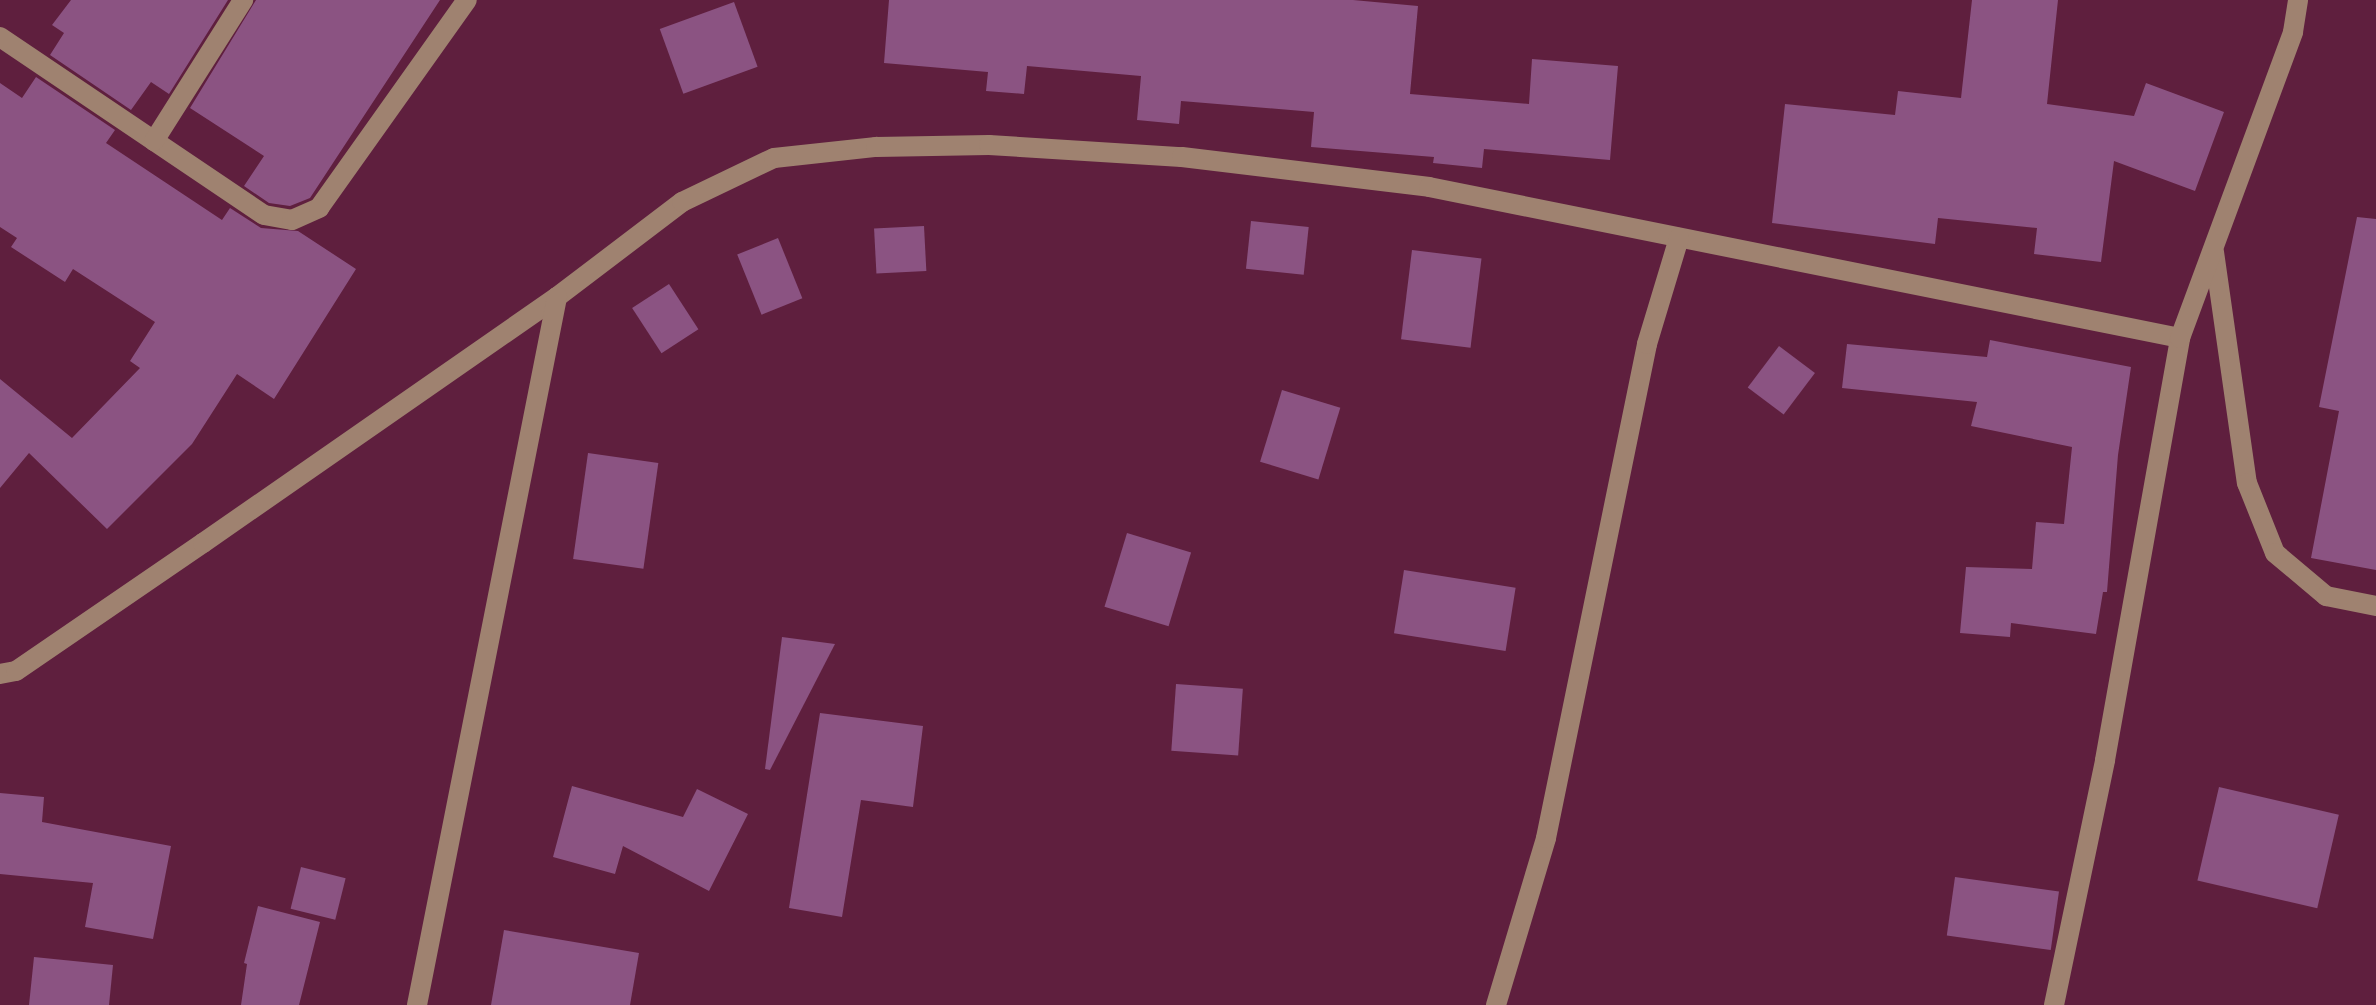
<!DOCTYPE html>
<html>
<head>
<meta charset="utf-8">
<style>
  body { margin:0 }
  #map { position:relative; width:2376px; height:1005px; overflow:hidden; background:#5f1f3e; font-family:Georgia,serif }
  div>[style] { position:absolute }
  .building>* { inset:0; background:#8b5382; transform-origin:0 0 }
  .minor>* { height:20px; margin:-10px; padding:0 10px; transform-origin:10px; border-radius:10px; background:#9f8270 }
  span { translate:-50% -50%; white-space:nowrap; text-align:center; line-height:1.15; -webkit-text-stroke:7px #331623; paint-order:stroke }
</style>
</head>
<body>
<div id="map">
  <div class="building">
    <div style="clip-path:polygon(71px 0,228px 0,169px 94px,151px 82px,131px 110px,50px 55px,64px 33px,52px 25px)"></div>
    <div style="clip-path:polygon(256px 0,440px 0,310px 198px,290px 206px,269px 203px,244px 186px,264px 156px,190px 108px)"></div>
    <div style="clip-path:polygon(889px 0,1353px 0,1418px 6px,1410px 94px,1529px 104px,1532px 59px,1618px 66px,1610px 160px,1484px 149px,1482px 168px,1433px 163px,1434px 157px,1311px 147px,1314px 112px,1181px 101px,1179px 124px,1137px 120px,1141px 76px,1027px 66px,1024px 94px,986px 91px,988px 72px,884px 63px)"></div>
    <div style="clip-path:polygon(1972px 0,2058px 0,2047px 104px,2134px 116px,2146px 83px,2224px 112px,2195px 191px,2114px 161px,2101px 262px,2034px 254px,2037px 228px,1938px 218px,1935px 244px,1772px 223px,1785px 104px,1895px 115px,1898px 91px,1961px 98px)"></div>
    <div style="left:734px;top:2px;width:69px;height:79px;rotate:70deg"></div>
    <div style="clip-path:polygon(36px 77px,115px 130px,106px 143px,222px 220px,230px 208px,261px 228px,298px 231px,356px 269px,274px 399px,237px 374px,192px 444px,107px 529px,29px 453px,0 488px,0 379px,72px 438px,140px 368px,130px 361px,155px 322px,73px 269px,65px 282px,11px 247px,17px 238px,0 227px,0 83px,22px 98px)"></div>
    <div style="clip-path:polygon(2357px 217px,2376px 219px,2376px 570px,2311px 558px,2339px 411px,2319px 407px)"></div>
    <div style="left:1251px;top:221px;width:58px;height:48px;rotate:6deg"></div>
    <div style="left:924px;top:226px;width:45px;height:50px;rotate:87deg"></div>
    <div style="left:778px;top:238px;width:65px;height:44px;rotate:68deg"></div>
    <div style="left:1412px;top:250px;width:70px;height:90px;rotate:7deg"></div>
    <div style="left:669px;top:284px;width:54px;height:44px;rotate:57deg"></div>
    <div style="clip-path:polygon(1990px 340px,2131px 367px,2118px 455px,2107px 592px,2103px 592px,2096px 634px,2011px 623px,2010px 637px,1960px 633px,1966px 567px,2032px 569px,2036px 522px,2064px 524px,2072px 447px,1971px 426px,1977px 402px,1842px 388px,1847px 344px,1987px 357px)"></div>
    <div style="left:1779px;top:346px;width:45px;height:52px;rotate:37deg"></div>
    <div style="left:1282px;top:390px;width:61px;height:75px;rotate:17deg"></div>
    <div style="left:588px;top:453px;width:71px;height:107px;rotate:8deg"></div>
    <div style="left:1127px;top:533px;width:67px;height:77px;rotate:17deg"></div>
    <div style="left:1404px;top:570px;width:113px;height:64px;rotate:9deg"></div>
    <div style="clip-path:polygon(782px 637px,835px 644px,770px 770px,765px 769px)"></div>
    <div style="left:1176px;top:684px;width:67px;height:67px;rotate:4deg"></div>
    <div style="clip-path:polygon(820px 713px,923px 726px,913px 807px,861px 800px,842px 917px,789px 908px)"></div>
    <div style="clip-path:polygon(572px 786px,683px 817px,697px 789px,748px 814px,709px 891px,623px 846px,615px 874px,553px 857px)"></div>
    <div style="left:2219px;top:787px;width:123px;height:96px;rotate:13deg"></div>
    <div style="clip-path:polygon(0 793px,44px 797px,42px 822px,171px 846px,153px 939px,85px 927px,93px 883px,0 874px)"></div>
    <div style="left:301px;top:867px;width:46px;height:43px;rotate:14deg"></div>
    <div style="left:1955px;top:877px;width:105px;height:59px;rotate:8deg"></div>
    <div style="clip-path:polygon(258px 906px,320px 922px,299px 1005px,241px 1005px,247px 964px,244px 963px)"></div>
    <div style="clip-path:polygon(504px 930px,639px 953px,630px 1005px,491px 1005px)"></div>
    <div style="clip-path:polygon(34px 957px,113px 965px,109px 1005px,29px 1005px)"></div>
  </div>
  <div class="minor">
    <div style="left:0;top:37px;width:318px;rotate:34deg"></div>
    <div style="left:264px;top:215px;width:28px;rotate:10deg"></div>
    <div style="left:292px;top:220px;width:30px;rotate:-24deg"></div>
    <div style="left:319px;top:208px;width:255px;rotate:-54.6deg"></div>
    <div style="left:154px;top:141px;width:167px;rotate:-57.7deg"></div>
    <div style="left:2214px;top:252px;width:233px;rotate:81.9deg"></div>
    <div style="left:2247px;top:483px;width:75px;rotate:68.2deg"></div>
    <div style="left:2275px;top:553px;width:67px;rotate:40.1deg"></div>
    <div style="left:2326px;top:596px;width:51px;rotate:11.3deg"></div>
    <div style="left:0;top:674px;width:16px;rotate:-11deg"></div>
    <div style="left:16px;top:671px;width:227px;rotate:-34.4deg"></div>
    <div style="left:203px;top:543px;width:431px;rotate:-34.8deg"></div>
    <div style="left:557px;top:297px;width:157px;rotate:-37.2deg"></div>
    <div style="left:682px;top:202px;width:102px;rotate:-25.6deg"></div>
    <div style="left:774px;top:158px;width:103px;rotate:-6.2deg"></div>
    <div style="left:876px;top:147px;width:113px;rotate:-1deg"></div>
    <div style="left:989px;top:145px;width:193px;rotate:3.6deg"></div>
    <div style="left:1182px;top:157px;width:249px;rotate:6.9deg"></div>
    <div style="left:1429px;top:187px;width:766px;rotate:11.37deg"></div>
    <div style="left:417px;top:1005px;width:722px;rotate:-78.81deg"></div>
    <div style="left:1496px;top:1005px;width:174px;rotate:-73.3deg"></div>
    <div style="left:1546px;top:838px;width:504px;rotate:-78.44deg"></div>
    <div style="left:1647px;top:344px;width:111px;rotate:-73.2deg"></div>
    <div style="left:2054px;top:1005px;width:250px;rotate:-78.2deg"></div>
    <div style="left:2105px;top:760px;width:429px;rotate:-79.9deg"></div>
    <div style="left:2180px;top:338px;width:326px;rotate:-69.7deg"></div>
    <div style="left:2293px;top:32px;width:32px;rotate:-81deg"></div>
  </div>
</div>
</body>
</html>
